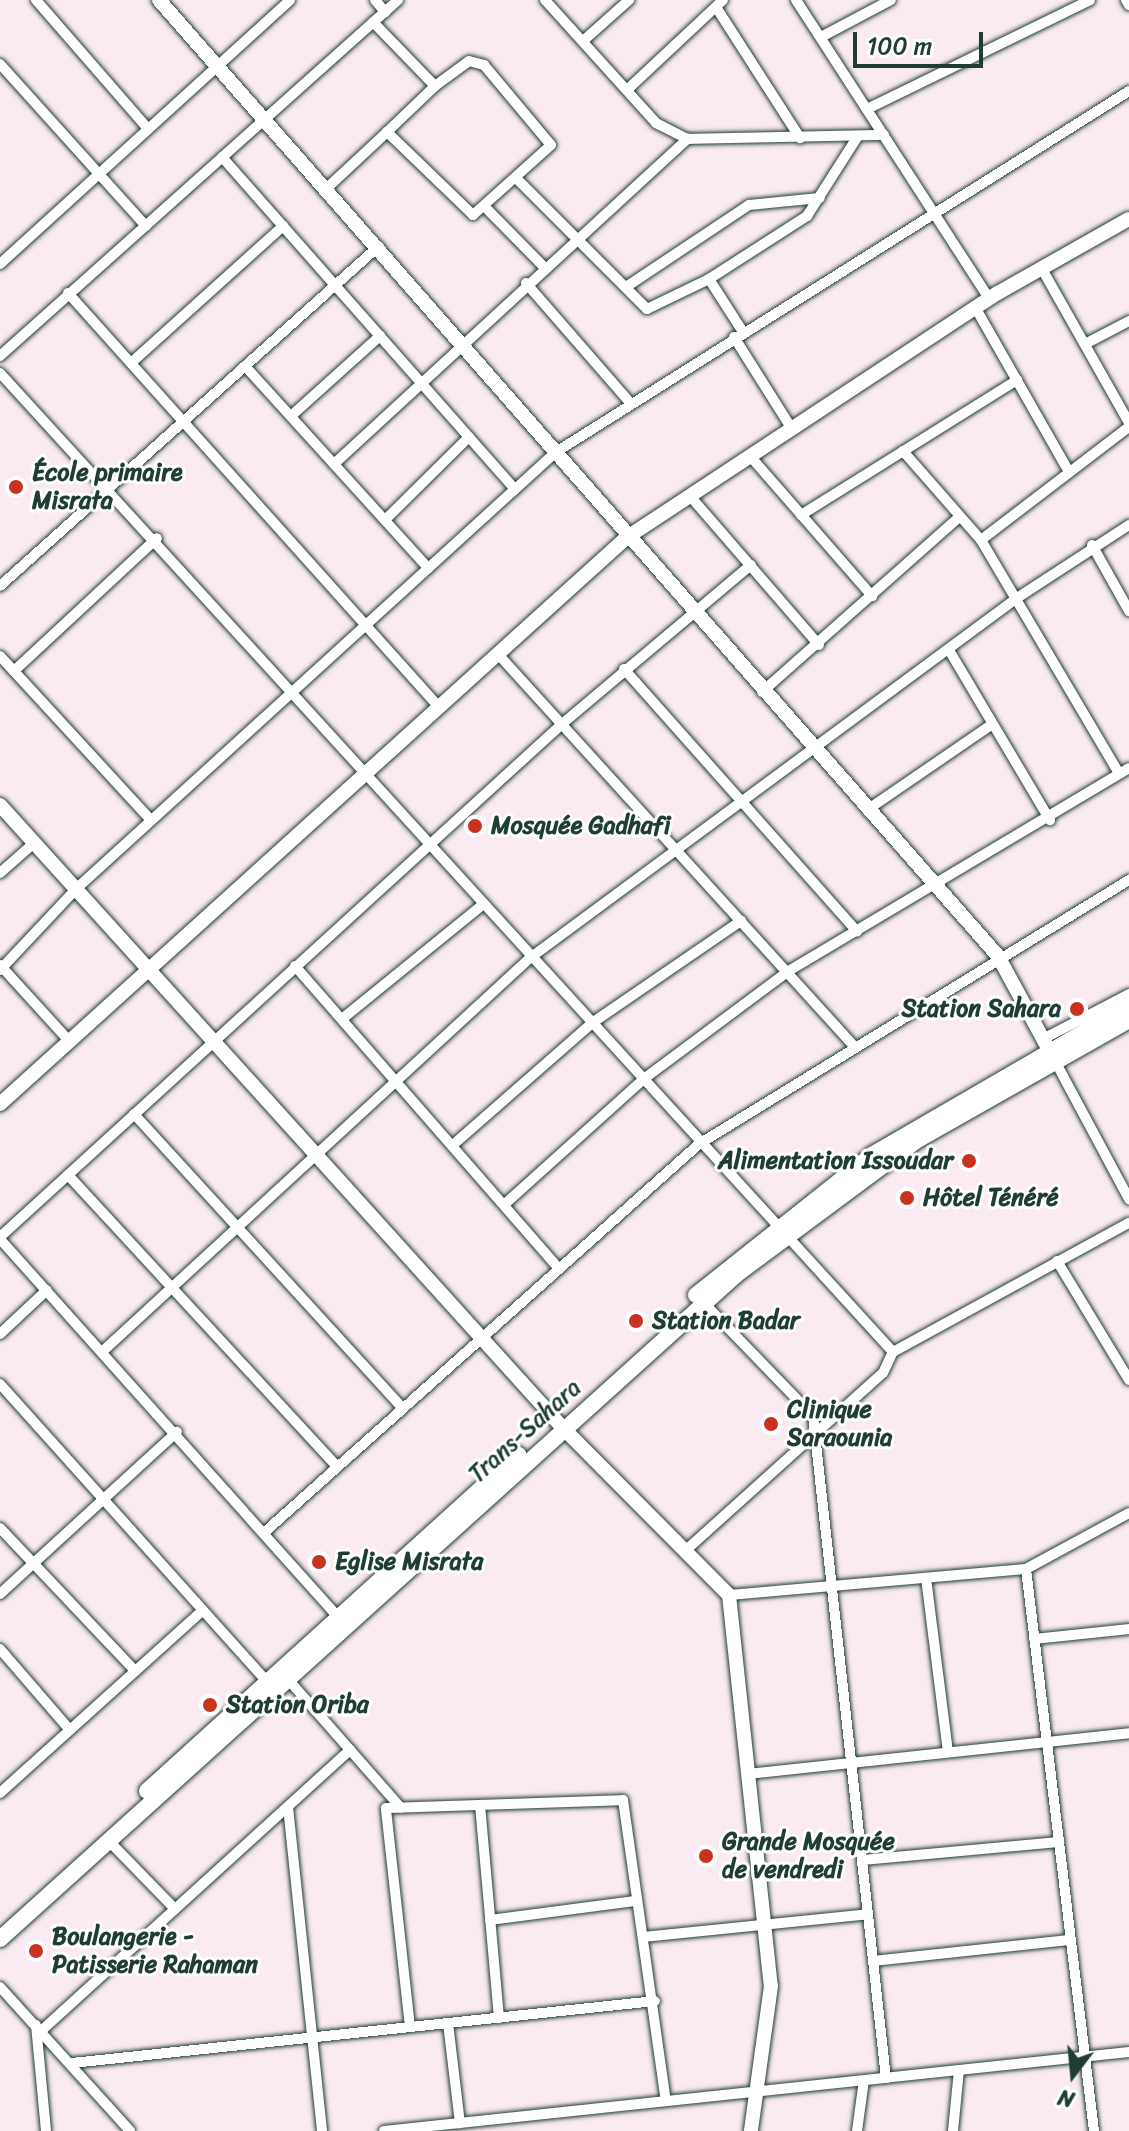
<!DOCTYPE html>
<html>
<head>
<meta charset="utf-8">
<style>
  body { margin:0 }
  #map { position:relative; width:1129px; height:2131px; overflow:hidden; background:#faeaf1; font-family:Sriracha,sans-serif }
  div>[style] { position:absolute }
  .roads { filter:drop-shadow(0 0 2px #1f3d34) drop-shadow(0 0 2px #1f3d34) }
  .street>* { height:10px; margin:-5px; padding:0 5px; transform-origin:5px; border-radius:5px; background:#fff }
  .secondary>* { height:14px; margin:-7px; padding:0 7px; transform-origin:7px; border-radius:7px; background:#fff }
  .primary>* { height:16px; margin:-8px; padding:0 8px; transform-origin:8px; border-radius:8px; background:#fff }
  .dots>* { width:22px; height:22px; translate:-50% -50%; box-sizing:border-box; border:4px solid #fff; border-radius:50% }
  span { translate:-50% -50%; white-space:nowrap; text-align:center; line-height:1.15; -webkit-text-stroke:6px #fff; paint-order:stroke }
  .poi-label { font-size:24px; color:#1f3d34; font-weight:700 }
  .left { translate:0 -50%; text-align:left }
  .right { translate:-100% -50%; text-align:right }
  .street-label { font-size:24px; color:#1f3d34 }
  .north { position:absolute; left:1033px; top:2035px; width:80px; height:80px; -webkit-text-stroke:6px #fff; paint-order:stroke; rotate:196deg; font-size:22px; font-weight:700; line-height:32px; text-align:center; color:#1f3d34 }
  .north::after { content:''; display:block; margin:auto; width:28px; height:36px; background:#1f3d34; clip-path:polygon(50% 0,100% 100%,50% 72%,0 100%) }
  .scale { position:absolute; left:853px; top:32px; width:130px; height:36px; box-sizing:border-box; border:4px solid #1f3d34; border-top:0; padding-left:10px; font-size:24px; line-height:28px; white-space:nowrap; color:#1f3d34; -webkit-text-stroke:6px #fff; paint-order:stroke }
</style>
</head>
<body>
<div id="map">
  <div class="roads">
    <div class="street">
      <div style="left:36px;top:0;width:171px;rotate:49deg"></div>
      <div style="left:375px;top:0;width:16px;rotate:50deg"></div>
      <div style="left:545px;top:0;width:166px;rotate:47.9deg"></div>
      <div style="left:656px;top:123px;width:36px;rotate:27deg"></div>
      <div style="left:796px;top:0;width:355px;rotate:57.1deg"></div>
      <div style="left:1126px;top:0;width:6px;rotate:59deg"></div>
      <div style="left:716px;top:7px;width:156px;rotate:57.3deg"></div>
      <div style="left:373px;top:22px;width:89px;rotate:45.9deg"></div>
      <div style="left:821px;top:37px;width:79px;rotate:-27.9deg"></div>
      <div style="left:583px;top:41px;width:62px;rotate:-41.7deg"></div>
      <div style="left:0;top:64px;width:218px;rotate:48deg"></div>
      <div style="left:628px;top:89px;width:130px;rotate:-43.1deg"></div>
      <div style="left:867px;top:109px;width:248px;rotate:-26deg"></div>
      <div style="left:222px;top:157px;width:443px;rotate:48.6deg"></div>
      <div style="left:517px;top:179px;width:184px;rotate:45deg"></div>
      <div style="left:647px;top:309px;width:69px;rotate:-25.8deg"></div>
      <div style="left:709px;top:279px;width:63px;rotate:57.3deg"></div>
      <div style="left:327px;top:188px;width:82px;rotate:-43deg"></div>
      <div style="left:387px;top:132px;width:66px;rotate:-43.8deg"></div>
      <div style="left:435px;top:86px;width:42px;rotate:-36.3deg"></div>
      <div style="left:469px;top:61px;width:16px;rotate:15deg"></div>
      <div style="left:484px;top:65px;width:104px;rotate:50.1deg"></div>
      <div style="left:551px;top:145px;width:105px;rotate:138.1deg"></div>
      <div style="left:473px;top:215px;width:120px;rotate:-136deg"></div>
      <div style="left:487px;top:209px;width:81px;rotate:45.5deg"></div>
      <div style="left:0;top:264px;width:392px;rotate:-42.3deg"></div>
      <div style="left:1042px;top:269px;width:177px;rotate:60.5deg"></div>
      <div style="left:709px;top:279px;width:117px;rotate:-32.7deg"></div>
      <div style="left:807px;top:216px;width:95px;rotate:-57.5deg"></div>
      <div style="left:526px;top:283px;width:160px;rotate:49deg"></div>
      <div style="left:626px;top:287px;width:148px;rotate:-33.7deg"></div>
      <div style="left:749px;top:205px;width:71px;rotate:-5.6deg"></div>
      <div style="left:68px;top:293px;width:554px;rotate:48.14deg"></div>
      <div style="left:975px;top:307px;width:185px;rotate:60.3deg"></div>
      <div style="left:734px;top:337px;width:109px;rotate:57.8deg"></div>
      <div style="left:1085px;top:344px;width:50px;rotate:-27.6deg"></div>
      <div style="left:0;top:356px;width:534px;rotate:-41.81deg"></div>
      <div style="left:131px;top:363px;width:205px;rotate:-42deg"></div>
      <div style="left:245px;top:366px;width:273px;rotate:47.8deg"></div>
      <div style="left:0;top:373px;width:1325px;rotate:47.63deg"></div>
      <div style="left:291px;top:416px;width:120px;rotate:-42deg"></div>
      <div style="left:903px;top:451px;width:118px;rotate:48.8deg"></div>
      <div style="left:981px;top:540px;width:271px;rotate:59.4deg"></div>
      <div style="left:750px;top:456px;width:186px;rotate:48.9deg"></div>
      <div style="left:334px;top:464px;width:481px;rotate:-42.6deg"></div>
      <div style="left:688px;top:139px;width:196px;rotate:-1.2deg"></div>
      <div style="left:690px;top:496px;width:197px;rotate:49.1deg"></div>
      <div style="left:801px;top:515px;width:255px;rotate:-32deg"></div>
      <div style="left:385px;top:520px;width:118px;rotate:-44.7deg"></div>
      <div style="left:981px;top:540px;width:186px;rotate:-37.4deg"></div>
      <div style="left:1092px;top:545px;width:76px;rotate:60.7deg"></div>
      <div style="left:0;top:586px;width:509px;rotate:-41.9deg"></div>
      <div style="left:949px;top:650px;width:198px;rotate:59.3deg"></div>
      <div style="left:497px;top:653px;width:530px;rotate:47.76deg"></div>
      <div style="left:0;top:656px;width:223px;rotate:47.4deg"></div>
      <div style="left:624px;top:669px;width:351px;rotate:48.4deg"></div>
      <div style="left:14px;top:671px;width:195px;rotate:-42.9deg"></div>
      <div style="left:762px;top:692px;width:264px;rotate:-41.6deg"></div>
      <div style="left:867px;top:810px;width:150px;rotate:-34.4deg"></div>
      <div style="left:0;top:873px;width:45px;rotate:-41.4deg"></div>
      <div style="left:0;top:965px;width:104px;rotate:47.7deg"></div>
      <div style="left:295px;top:966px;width:400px;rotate:48.9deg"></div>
      <div style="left:0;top:970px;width:111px;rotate:-46.8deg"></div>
      <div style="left:76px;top:889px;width:649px;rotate:-42.32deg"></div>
      <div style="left:556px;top:452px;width:677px;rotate:-32.21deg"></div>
      <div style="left:342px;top:1019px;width:179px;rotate:-39.1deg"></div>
      <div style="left:1043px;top:1039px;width:97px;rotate:-27.6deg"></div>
      <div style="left:1055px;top:1061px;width:157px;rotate:61.8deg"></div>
      <div style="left:134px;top:1114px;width:398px;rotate:47.6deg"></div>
      <div style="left:454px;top:1144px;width:184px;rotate:-41.2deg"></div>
      <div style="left:592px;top:1023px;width:181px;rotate:-34.4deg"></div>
      <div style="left:68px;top:1175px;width:397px;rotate:47.3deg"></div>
      <div style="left:506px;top:1203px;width:187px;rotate:-42deg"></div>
      <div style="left:645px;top:1078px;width:177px;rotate:-36.7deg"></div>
      <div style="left:787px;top:972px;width:398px;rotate:-30.8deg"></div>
      <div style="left:0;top:1237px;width:761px;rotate:-42.39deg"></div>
      <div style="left:562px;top:724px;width:247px;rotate:-40.1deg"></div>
      <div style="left:0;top:1239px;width:507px;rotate:48.2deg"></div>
      <div style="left:1057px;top:1261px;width:139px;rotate:58.8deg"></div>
      <div style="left:704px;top:1303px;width:157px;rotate:46deg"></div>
      <div style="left:813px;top:1416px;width:666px;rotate:83.71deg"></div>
      <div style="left:0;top:1334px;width:64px;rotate:-43.1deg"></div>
      <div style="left:103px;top:1351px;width:580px;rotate:-42.63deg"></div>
      <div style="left:530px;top:958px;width:606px;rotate:-36.47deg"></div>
      <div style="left:1017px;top:598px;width:134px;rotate:-33.1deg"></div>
      <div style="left:0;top:1384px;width:406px;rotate:48.1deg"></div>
      <div style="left:0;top:1528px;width:197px;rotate:46.6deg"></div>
      <div style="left:267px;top:1530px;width:579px;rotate:-41.78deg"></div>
      <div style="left:699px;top:1144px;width:505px;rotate:-31.55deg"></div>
      <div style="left:685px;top:1551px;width:266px;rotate:-42deg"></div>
      <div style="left:883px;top:1373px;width:23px;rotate:-65deg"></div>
      <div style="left:893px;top:1352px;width:269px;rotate:-28.7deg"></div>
      <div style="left:1026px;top:1569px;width:566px;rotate:83.1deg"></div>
      <div style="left:926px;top:1578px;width:175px;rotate:82.8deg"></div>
      <div style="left:0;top:1594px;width:240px;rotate:-42.5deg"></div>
      <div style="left:729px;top:1595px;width:298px;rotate:-5deg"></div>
      <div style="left:1026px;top:1569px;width:117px;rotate:-28.5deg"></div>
      <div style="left:1034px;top:1639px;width:96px;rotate:-6deg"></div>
      <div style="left:0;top:1649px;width:107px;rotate:49.2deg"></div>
      <div style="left:286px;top:1677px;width:174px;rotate:48.7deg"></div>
      <div style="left:748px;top:1774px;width:383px;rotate:-6.1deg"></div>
      <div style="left:0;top:1793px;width:273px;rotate:-42deg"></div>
      <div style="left:480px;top:1805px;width:214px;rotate:84.9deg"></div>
      <div style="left:288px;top:1807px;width:326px;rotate:84deg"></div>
      <div style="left:108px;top:1840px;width:96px;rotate:45.8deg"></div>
      <div style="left:862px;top:1860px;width:198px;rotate:-5.2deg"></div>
      <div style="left:490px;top:1920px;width:146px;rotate:-7.5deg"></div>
      <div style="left:643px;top:1937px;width:226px;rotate:-5.8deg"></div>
      <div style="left:873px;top:1961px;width:199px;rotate:-6.1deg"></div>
      <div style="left:0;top:1987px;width:194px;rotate:47.9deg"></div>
      <div style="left:448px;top:2023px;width:101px;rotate:83.2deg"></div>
      <div style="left:36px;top:2025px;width:106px;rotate:84.6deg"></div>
      <div style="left:410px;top:2027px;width:220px;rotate:-96.3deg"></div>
      <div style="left:386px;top:1808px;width:237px;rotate:-1.9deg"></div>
      <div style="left:623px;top:1800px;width:304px;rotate:81.9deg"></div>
      <div style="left:41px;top:2031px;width:418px;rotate:-42.3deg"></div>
      <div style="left:72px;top:2063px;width:586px;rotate:-6.07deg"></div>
      <div style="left:384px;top:2131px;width:749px;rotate:-6.05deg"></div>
      <div style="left:857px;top:2131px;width:51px;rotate:-82.2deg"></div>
      <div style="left:953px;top:2131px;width:61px;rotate:-84.4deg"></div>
    </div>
    <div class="secondary">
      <div style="left:159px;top:0;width:1272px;rotate:48.73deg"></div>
      <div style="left:998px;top:956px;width:119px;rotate:61.5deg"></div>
      <div style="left:0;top:805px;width:840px;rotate:47.9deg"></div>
      <div style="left:563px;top:1428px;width:235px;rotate:45.2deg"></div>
      <div style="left:729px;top:1595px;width:393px;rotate:83.9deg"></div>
      <div style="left:771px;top:1986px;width:146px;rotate:97.9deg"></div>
      <div style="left:0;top:1104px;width:844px;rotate:-42.12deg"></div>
      <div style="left:626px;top:538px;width:445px;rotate:-33.4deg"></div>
      <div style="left:998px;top:293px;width:150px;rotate:-29.5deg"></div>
    </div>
    <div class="primary">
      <div style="left:696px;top:1295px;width:225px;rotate:-38.5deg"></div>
      <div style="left:872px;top:1155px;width:297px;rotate:-30.1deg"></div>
      <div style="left:147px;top:1791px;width:501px;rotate:-42.17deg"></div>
      <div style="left:0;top:1939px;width:993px;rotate:-42.06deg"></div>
      <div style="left:737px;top:1274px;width:227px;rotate:-36.6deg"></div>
      <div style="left:919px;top:1139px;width:241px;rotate:-29.5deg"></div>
    </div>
  </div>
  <div class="dots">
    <div style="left:16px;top:487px;background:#c8321e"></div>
    <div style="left:475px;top:826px;background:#c8321e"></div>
    <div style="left:1077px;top:1009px;background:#c8321e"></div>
    <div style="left:969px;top:1161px;background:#c8321e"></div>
    <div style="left:907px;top:1198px;background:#c8321e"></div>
    <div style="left:636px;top:1321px;background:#c8321e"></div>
    <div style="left:771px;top:1424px;background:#c8321e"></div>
    <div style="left:319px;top:1562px;background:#c8321e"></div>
    <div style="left:210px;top:1705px;background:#c8321e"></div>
    <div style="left:706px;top:1856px;background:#c8321e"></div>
    <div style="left:36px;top:1951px;background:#c8321e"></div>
  </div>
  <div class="poi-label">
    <span class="left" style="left:32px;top:487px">École primaire<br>Misrata</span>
    <span class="left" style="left:491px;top:826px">Mosquée Gadhafi</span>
    <span class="right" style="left:1061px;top:1009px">Station Sahara</span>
    <span class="right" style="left:953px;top:1161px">Alimentation Issoudar</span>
    <span class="left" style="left:923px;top:1198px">Hôtel Ténéré</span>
    <span class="left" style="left:652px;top:1321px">Station Badar</span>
    <span class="left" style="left:787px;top:1424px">Clinique<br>Saraounia</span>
    <span class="left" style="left:335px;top:1562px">Eglise Misrata</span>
    <span class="left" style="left:226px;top:1705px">Station Oriba</span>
    <span class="left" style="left:722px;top:1856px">Grande Mosquée<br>de vendredi</span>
    <span class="left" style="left:52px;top:1951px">Boulangerie -<br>Patisserie Rahaman</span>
  </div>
  <div class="street-label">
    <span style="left:525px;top:1431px;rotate:-42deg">Trans-Sahara</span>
  </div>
  <div class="north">N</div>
  <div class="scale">100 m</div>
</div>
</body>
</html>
